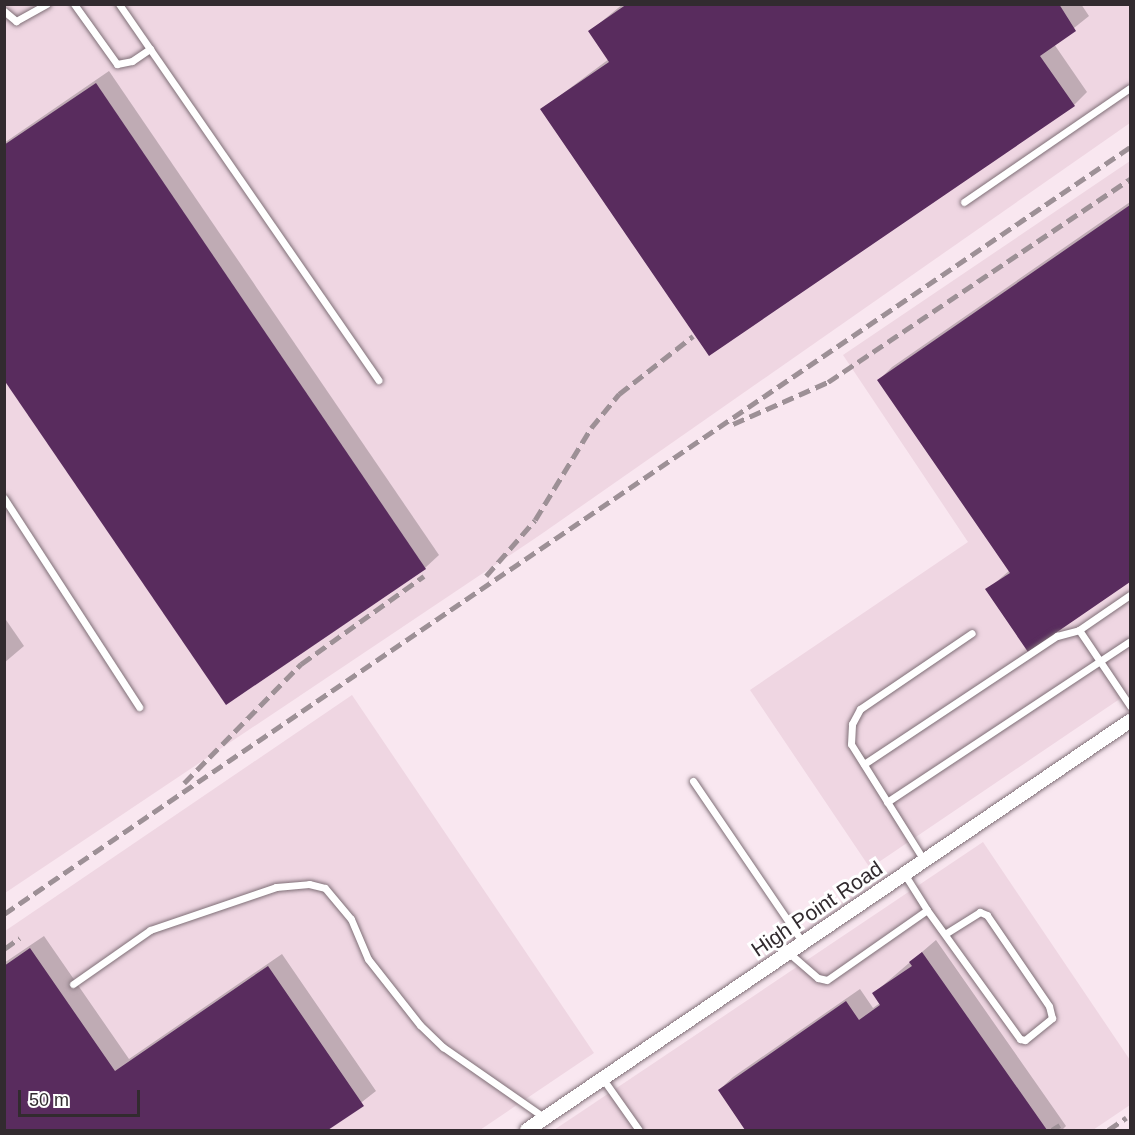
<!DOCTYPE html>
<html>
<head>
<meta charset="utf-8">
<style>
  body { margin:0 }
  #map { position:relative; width:1135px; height:1135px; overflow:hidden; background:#f9e7f0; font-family:Helvetica,sans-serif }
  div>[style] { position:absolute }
  .built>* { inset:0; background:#efd6e2 }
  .shadow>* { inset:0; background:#0003 }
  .building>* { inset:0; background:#592c5e }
  .roads { filter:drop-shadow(0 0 2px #7f6f77) drop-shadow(0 0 2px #7f6f77) }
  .lane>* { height:7px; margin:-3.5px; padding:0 3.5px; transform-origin:3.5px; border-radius:3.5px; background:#fff }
  .street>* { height:14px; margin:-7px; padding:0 7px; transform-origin:7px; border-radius:7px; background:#fff }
  .rail>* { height:4.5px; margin-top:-2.25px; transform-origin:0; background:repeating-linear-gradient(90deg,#9d9096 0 12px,transparent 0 18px) }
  span { translate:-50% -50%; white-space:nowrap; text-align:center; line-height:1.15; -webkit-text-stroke:6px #fff; paint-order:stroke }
  .street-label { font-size:21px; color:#322b2f }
  .frame { position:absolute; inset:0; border:6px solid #322b2f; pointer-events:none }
  .scale { position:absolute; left:18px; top:1090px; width:122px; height:27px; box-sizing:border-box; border:3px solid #322b2f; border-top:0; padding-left:8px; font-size:18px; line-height:21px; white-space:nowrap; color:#322b2f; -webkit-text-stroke:4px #fff; paint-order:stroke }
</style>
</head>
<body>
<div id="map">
  <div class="built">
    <div style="clip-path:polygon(5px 5px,1130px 5px,1130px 123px,540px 535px,5px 893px)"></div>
    <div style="clip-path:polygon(1130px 161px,1130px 692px,870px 868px,750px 690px,968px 542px,843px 355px)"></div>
    <div style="clip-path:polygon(352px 695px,594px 1053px,480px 1130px,5px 1130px,5px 931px)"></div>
    <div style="clip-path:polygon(983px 842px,1130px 1060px,1130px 1105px,1093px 1130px,554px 1130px)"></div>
  </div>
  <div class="shadow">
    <div style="clip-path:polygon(623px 4px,1081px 4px,1089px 16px,1054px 44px,1087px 92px,1074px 105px,542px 109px,609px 59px,590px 31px)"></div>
    <div style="clip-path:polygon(109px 71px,439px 555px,425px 568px,227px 703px,4px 377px,4px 143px)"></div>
    <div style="clip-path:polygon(1130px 202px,1130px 580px,1029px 650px,987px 590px,1010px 570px,879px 380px,892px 367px)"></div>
    <div style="clip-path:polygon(4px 617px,24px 646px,4px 663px)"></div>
    <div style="clip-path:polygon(44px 936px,129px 1059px,282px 954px,376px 1091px,326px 1130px,4px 1130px,4px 963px)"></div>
    <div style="clip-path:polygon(936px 940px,1066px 1126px,1062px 1130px,747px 1130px,719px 1090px,733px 1077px,860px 989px,873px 1008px,880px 1003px,874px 993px)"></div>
  </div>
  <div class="building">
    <div style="clip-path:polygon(627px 4px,1059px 4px,1076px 31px,1040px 56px,1075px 106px,709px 356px,540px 109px,609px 62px,588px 31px)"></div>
    <div style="clip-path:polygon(96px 83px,426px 569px,226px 705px,4px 380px,4px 145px)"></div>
    <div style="clip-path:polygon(1130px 205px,1130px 582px,1028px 652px,985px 589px,1010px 573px,877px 380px)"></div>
    <div style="clip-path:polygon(30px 948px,115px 1071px,268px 966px,364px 1106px,328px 1130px,4px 1130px,4px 966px)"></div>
    <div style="clip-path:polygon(922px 952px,1047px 1130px,745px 1130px,718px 1090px,846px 1001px,859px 1020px,880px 1005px,872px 993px,912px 966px,909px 962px)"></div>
  </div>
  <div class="roads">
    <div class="lane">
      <div style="left:74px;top:4px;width:74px;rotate:54.4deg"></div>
      <div style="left:117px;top:64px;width:15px;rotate:-11deg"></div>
      <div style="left:132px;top:61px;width:22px;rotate:-34deg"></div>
      <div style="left:119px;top:4px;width:457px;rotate:55.4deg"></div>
      <div style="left:4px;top:11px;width:16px;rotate:40deg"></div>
      <div style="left:16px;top:21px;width:35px;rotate:-29deg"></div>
      <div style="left:964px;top:202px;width:201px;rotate:-34.5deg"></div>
      <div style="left:4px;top:498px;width:249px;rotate:57.1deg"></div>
      <div style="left:1079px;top:630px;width:62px;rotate:-34.5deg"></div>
      <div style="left:864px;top:764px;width:232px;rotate:-33.6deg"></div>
      <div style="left:1057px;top:636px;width:23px;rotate:-15deg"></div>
      <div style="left:1079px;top:630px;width:92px;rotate:56.1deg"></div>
      <div style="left:693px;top:781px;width:196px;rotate:55.8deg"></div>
      <div style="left:887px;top:802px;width:291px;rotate:-33.5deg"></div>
      <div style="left:925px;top:862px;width:139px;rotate:-122.1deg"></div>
      <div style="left:851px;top:744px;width:20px;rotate:-87deg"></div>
      <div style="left:852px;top:724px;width:17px;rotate:-62deg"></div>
      <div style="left:860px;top:709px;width:135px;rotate:-34.2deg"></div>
      <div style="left:905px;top:875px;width:41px;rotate:57.8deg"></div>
      <div style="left:927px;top:910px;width:159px;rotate:54.2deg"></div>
      <div style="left:1020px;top:1039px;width:5px;rotate:11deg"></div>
      <div style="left:1025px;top:1040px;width:35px;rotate:-39deg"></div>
      <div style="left:1052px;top:1018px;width:12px;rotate:-104deg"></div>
      <div style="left:1049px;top:1006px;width:110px;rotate:-124.3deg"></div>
      <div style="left:987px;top:915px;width:8px;rotate:-157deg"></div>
      <div style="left:980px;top:912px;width:40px;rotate:148deg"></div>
      <div style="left:789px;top:953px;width:38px;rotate:41deg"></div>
      <div style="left:818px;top:978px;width:9px;rotate:13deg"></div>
      <div style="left:827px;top:980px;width:122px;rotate:-35deg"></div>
      <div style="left:73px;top:984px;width:94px;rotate:-35deg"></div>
      <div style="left:150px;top:930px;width:133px;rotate:-18.8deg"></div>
      <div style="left:276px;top:887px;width:33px;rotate:-5deg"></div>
      <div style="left:309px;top:884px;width:16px;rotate:14deg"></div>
      <div style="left:325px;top:888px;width:40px;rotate:50deg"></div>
      <div style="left:351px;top:919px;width:43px;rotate:67deg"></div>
      <div style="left:368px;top:959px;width:84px;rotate:51.8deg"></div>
      <div style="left:420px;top:1025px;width:32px;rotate:44deg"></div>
      <div style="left:443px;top:1047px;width:124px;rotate:34.8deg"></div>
      <div style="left:603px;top:1079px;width:62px;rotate:54.8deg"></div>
    </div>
    <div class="street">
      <div style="left:527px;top:1130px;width:729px;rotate:-34.15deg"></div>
    </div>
  </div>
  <div class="rail">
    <div style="left:733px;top:424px;width:104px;rotate:-23.9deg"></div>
    <div style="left:828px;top:382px;width:364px;rotate:-33.9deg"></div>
    <div style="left:486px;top:576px;width:74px;rotate:-48.8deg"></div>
    <div style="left:535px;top:520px;width:108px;rotate:-58.7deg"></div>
    <div style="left:591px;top:428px;width:44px;rotate:-50.5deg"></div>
    <div style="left:619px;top:394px;width:94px;rotate:-38.1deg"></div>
    <div style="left:184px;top:783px;width:167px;rotate:-45.5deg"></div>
    <div style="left:301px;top:664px;width:151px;rotate:-35.6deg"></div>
    <div style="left:4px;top:914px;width:1362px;rotate:-34.26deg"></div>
    <div style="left:4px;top:949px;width:19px;rotate:-35deg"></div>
    <div style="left:1052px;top:1130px;width:9px;rotate:-32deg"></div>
    <div style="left:1108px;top:1130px;width:22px;rotate:-34deg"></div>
  </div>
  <div class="street-label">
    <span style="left:817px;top:909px;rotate:-34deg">High Point Road</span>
  </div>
  <div class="frame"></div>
  <div class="scale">50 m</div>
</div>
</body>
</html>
